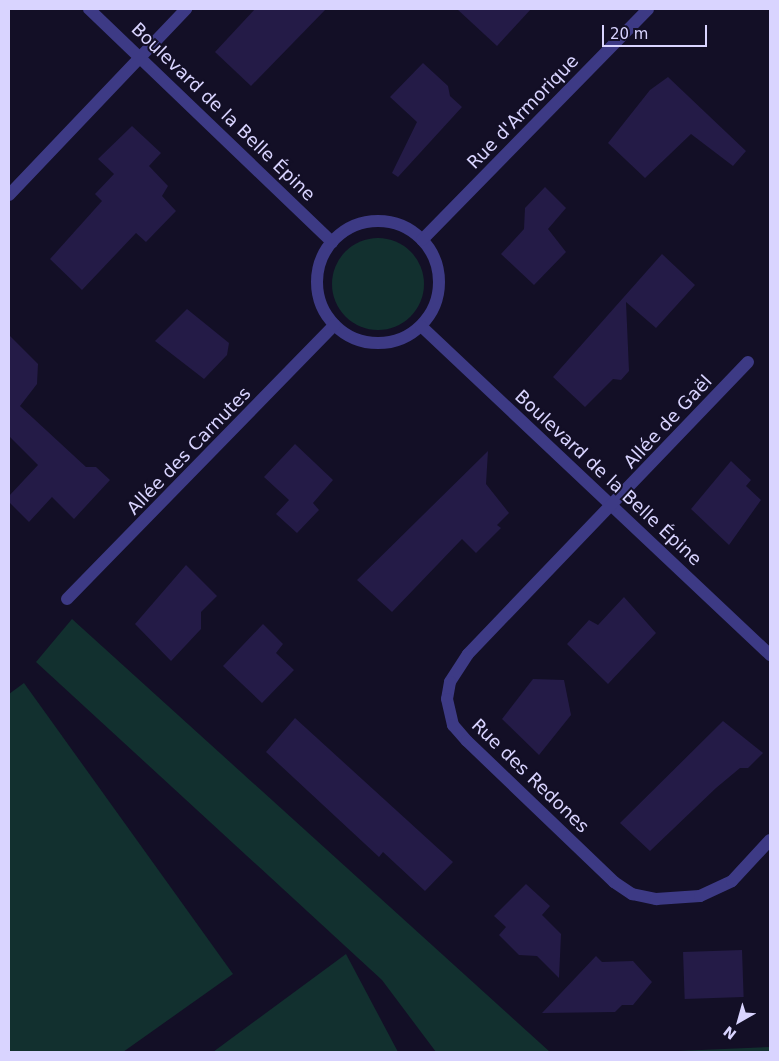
<!DOCTYPE html>
<html>
<head>
<meta charset="utf-8">
<style>
  body { margin:0 }
  #map { position:relative; width:779px; height:1061px; overflow:hidden; background:#130f26; font-family:"DejaVu Sans",sans-serif }
  div>[style] { position:absolute }
  .green>* { inset:0; background:#12302f }
  .round { border-radius:50% }
  .building>* { inset:0; background:#241b47; transform-origin:0 0 }
  .minor>* { height:12px; margin:-6px; padding:0 6px; transform-origin:6px; border-radius:6px; background:#3d3a85 }
  .minor>.ring { margin:-6px; padding:0; box-sizing:content-box; background:none; border:12px solid #3d3a85; border-radius:50% }
  span { translate:-50% -50%; white-space:nowrap; text-align:center; line-height:1.15; -webkit-text-stroke:4px #130f26; paint-order:stroke }
  .street-label { font-size:18px; color:#d9d4ff }
  .frame { position:absolute; inset:0; border:10px solid #d9d4ff; pointer-events:none }
  .north { position:absolute; left:714px; top:996px; width:50px; height:50px; -webkit-text-stroke:4px #130f26; paint-order:stroke; rotate:218deg; font-size:14px; font-weight:700; line-height:20px; text-align:center; color:#d9d4ff }
  .north::after { content:''; display:block; margin:auto; width:18px; height:22px; background:#d9d4ff; clip-path:polygon(50% 0,100% 100%,50% 72%,0 100%) }
  .scale { position:absolute; left:602px; top:25px; width:105px; height:22px; box-sizing:border-box; border:2px solid #d9d4ff; border-top:0; padding-left:6px; font-size:15px; line-height:18px; white-space:nowrap; color:#d9d4ff; -webkit-text-stroke:4px #130f26; paint-order:stroke }
</style>
</head>
<body>
<div id="map">
  <div class="green">
    <div class="round" style="left:332px;top:238px;width:92px;height:92px"></div>
    <div style="clip-path:polygon(72px 619px,550px 1052px,436px 1052px,382px 980px,36px 662px)"></div>
    <div style="clip-path:polygon(24px 683px,233px 974px,123px 1052px,9px 1052px,9px 694px)"></div>
    <div style="clip-path:polygon(346px 954px,398px 1052px,213px 1052px)"></div>
    <div style="clip-path:polygon(770px 1047px,770px 1052px,655px 1052px)"></div>
  </div>
  <div class="building">
    <div style="clip-path:polygon(255px 9px,326px 9px,251px 86px,215px 52px)"></div>
    <div style="clip-path:polygon(457px 9px,531px 9px,497px 46px)"></div>
    <div style="clip-path:polygon(423px 63px,448px 86px,450px 96px,462px 107px,398px 177px,392px 173px,417px 122px,390px 97px)"></div>
    <div style="clip-path:polygon(668px 77px,746px 151px,733px 166px,691px 134px,645px 178px,608px 143px,650px 90px)"></div>
    <div style="clip-path:polygon(132px 126px,161px 153px,149px 166px,168px 186px,162px 196px,176px 211px,146px 242px,136px 233px,82px 290px,50px 259px,102px 201px,95px 194px,114px 174px,98px 159px)"></div>
    <div style="clip-path:polygon(545px 187px,566px 208px,548px 229px,566px 252px,534px 285px,501px 254px,524px 229px,525px 208px)"></div>
    <div style="clip-path:polygon(662px 254px,695px 285px,656px 328px,626px 302px,629px 371px,621px 380px,613px 379px,585px 407px,553px 377px)"></div>
    <div style="clip-path:polygon(187px 309px,229px 343px,227px 355px,204px 379px,155px 341px)"></div>
    <div style="clip-path:polygon(9px 335px,38px 364px,37px 384px,20px 406px,86px 467px,96px 467px,110px 480px,74px 519px,52px 497px,29px 522px,9px 502px,9px 496px,38px 465px,9px 436px)"></div>
    <div style="clip-path:polygon(295px 444px,333px 480px,313px 503px,319px 510px,297px 533px,276px 514px,289px 500px,264px 477px)"></div>
    <div style="clip-path:polygon(488px 451px,486px 484px,509px 513px,497px 525px,501px 528px,476px 553px,462px 539px,392px 612px,357px 580px)"></div>
    <div style="clip-path:polygon(731px 461px,751px 480px,746px 486px,761px 500px,729px 545px,691px 509px)"></div>
    <div style="clip-path:polygon(186px 565px,217px 596px,201px 612px,201px 629px,171px 661px,135px 624px)"></div>
    <div style="clip-path:polygon(624px 597px,656px 633px,608px 684px,567px 644px,589px 620px,598px 625px)"></div>
    <div style="clip-path:polygon(263px 624px,283px 644px,276px 653px,294px 670px,262px 703px,223px 666px)"></div>
    <div style="clip-path:polygon(533px 679px,564px 680px,571px 715px,539px 755px,502px 719px)"></div>
    <div style="clip-path:polygon(295px 718px,453px 862px,425px 891px,383px 852px,379px 857px,266px 752px)"></div>
    <div style="clip-path:polygon(723px 721px,763px 753px,748px 768px,740px 768px,716px 788px,650px 851px,620px 823px)"></div>
    <div style="clip-path:polygon(526px 884px,550px 906px,542px 915px,561px 934px,559px 978px,537px 956px,519px 955px,499px 935px,506px 927px,494px 916px)"></div>
    <div style="left:742px;top:950px;width:47px;height:59px;rotate:88deg"></div>
    <div style="clip-path:polygon(596px 956px,602px 962px,633px 961px,652px 982px,633px 1005px,622px 1005px,615px 1012px,542px 1013px)"></div>
  </div>
  <div class="minor">
    <div style="left:89px;top:9px;width:337px;rotate:43.8deg"></div>
    <div style="left:9px;top:195px;width:257px;rotate:-46.4deg"></div>
    <div class="ring" style="left:317px;top:221px;width:110px;height:110px"></div>
    <div style="left:422px;top:240px;width:323px;rotate:-45.6deg"></div>
    <div style="left:421px;top:326px;width:480px;rotate:43.3deg"></div>
    <div style="left:748px;top:362px;width:405px;rotate:133.8deg"></div>
    <div style="left:468px;top:654px;width:33px;rotate:123deg"></div>
    <div style="left:450px;top:682px;width:17px;rotate:100deg"></div>
    <div style="left:447px;top:699px;width:27px;rotate:77deg"></div>
    <div style="left:453px;top:725px;width:21px;rotate:49deg"></div>
    <div style="left:467px;top:741px;width:204px;rotate:43.8deg"></div>
    <div style="left:614px;top:882px;width:22px;rotate:34deg"></div>
    <div style="left:632px;top:894px;width:25px;rotate:12deg"></div>
    <div style="left:656px;top:899px;width:44px;rotate:-3.9deg"></div>
    <div style="left:700px;top:896px;width:35px;rotate:-25deg"></div>
    <div style="left:732px;top:881px;width:56px;rotate:-47.2deg"></div>
    <div style="left:67px;top:599px;width:383px;rotate:-45.7deg"></div>
  </div>
  <div class="street-label">
    <span style="left:223px;top:112px;rotate:44deg">Boulevard de la Belle Épine</span>
    <span style="left:523px;top:112px;rotate:-46deg">Rue d'Armorique</span>
    <span style="left:668px;top:422px;rotate:-47deg">Allée de Gaël</span>
    <span style="left:189px;top:451px;rotate:-46deg">Allée des Carnutes</span>
    <span style="left:608px;top:478px;rotate:43deg">Boulevard de la Belle Épine</span>
    <span style="left:530px;top:776px;rotate:44deg">Rue des Redones</span>
  </div>
  <div class="frame"></div>
  <div class="north">N</div>
  <div class="scale">20 m</div>
</div>
</body>
</html>
